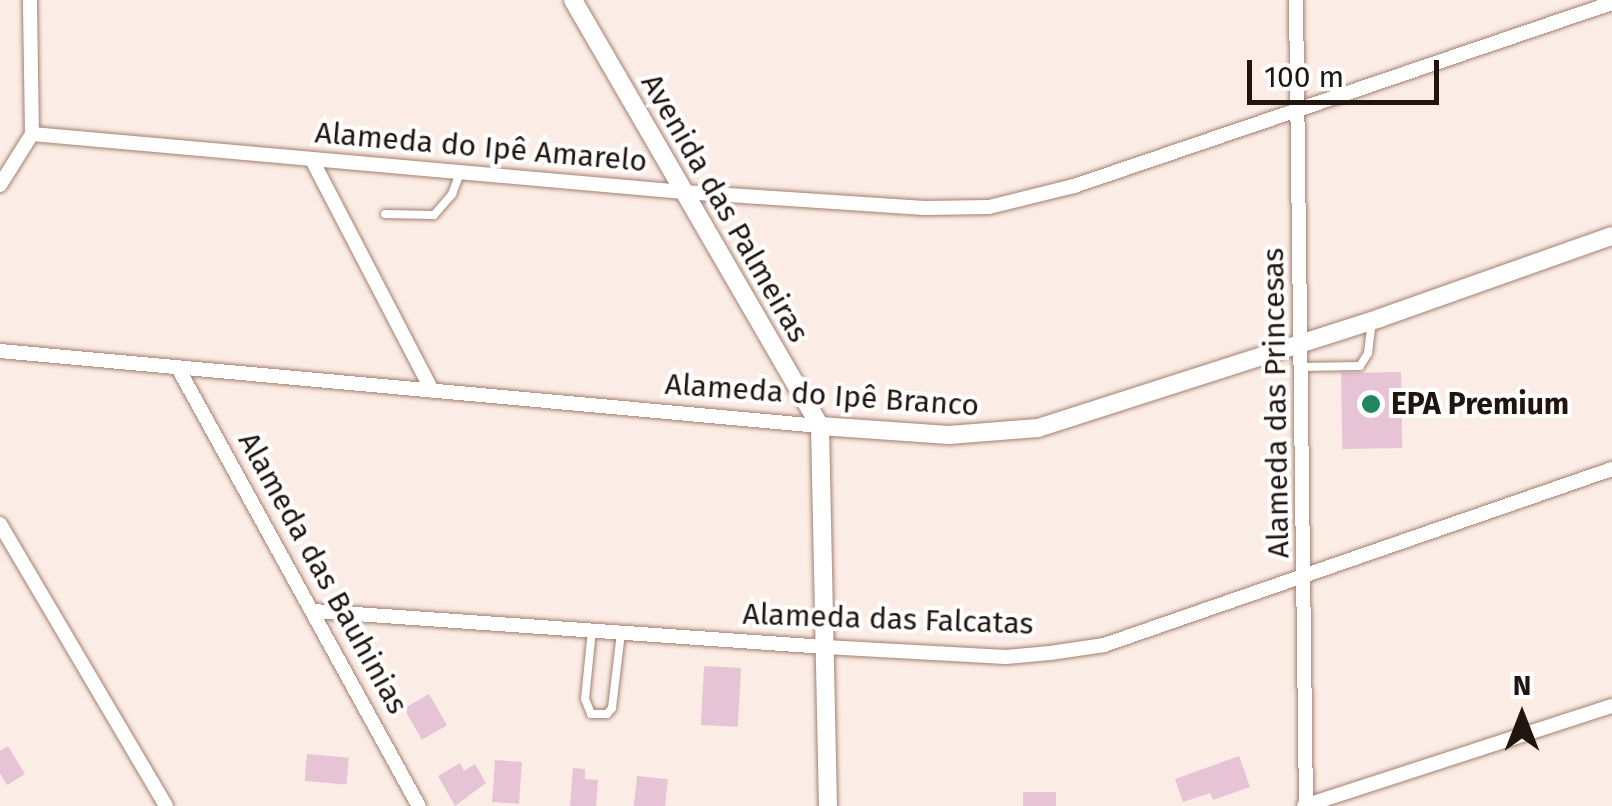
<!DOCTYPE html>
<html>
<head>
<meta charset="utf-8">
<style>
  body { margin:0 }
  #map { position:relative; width:1612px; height:806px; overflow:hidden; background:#fbece5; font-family:"Fira Sans",sans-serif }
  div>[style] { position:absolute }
  .building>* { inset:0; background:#e7c3d6; transform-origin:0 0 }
  .roads { filter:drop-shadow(0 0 2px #a28071) drop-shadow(0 0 2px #a28071) }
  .service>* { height:8px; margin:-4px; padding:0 4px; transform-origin:4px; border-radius:4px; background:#fff }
  .minor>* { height:14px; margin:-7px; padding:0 7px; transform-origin:7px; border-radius:7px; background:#fff }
  .tertiary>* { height:18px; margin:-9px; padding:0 9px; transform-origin:9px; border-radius:9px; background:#fff }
  .dots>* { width:28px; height:28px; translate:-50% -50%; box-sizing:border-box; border:5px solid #fff; border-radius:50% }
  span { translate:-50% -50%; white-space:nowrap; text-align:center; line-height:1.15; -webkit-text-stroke:8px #fff; paint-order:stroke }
  .street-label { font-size:30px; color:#21150f }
  .poi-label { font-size:30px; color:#21150f; font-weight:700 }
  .left { translate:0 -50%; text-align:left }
  .north { position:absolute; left:1472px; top:666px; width:100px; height:100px; -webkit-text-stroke:8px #fff; paint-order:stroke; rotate:0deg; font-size:28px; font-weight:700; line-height:40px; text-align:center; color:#21150f }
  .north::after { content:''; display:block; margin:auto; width:35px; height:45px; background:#21150f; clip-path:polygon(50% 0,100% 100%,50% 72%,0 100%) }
  .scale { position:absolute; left:1247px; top:60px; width:192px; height:45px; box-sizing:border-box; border:5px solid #21150f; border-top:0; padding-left:12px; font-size:30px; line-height:35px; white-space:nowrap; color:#21150f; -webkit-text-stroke:8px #fff; paint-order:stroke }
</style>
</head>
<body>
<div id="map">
  <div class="building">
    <div style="left:1401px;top:372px;width:76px;height:60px;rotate:89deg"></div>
    <div style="left:704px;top:666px;width:37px;height:59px;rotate:3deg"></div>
    <div style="left:429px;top:694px;width:36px;height:29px;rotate:60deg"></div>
    <div style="clip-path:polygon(8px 746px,25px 774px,7px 785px,0 773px,0 751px)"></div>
    <div style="left:307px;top:754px;width:42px;height:27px;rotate:5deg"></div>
    <div style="clip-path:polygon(1239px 756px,1250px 787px,1213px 800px,1210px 793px,1183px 802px,1175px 779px)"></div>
    <div style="left:495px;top:760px;width:27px;height:42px;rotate:4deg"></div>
    <div style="clip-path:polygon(460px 763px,464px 771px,475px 764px,486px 783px,455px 806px,438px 776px)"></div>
    <div style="clip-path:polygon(573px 768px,585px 769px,585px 779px,598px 780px,596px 806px,570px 806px)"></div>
    <div style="left:637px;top:776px;width:31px;height:30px;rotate:6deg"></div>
    <div style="left:1023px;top:792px;width:33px;height:14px"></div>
  </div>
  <div class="roads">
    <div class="service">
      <div style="left:385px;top:214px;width:49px;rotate:1.2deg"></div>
      <div style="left:434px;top:215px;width:28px;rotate:-49deg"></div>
      <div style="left:452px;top:194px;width:22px;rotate:-69deg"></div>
      <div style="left:1302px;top:367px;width:58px;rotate:-1deg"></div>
      <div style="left:1360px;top:366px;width:15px;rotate:-58deg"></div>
      <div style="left:1368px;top:353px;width:31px;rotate:-83deg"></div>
      <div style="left:592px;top:630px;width:69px;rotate:95.8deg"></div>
      <div style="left:585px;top:699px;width:16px;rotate:68deg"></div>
      <div style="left:591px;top:714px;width:16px"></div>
      <div style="left:607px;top:714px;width:8px;rotate:-50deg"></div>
      <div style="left:612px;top:708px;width:76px;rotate:-83.2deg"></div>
    </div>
    <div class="minor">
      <div style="left:1296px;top:0;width:806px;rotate:89.29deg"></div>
      <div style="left:32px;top:134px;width:654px;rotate:5.09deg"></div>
      <div style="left:683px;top:192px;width:242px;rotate:3.8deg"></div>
      <div style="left:924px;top:208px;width:65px;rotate:-0.9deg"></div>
      <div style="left:989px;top:207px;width:88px;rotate:-13.9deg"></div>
      <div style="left:1074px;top:186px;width:568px;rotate:-18.79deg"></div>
      <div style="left:312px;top:160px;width:260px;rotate:62.5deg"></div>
      <div style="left:0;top:185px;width:60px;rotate:-57.9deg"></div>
      <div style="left:32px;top:134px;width:134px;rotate:-90.9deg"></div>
      <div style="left:0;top:351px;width:823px;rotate:5.23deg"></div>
      <div style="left:178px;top:368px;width:500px;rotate:61.2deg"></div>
      <div style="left:0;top:524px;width:327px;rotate:59.5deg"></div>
      <div style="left:313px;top:611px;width:513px;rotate:4.02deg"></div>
      <div style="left:825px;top:647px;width:181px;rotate:3.2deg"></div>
      <div style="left:1006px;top:657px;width:44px;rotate:-5.2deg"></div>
      <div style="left:1050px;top:653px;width:55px;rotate:-8.4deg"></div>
      <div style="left:1104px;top:645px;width:538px;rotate:-19.11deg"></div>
      <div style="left:1304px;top:806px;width:324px;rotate:-18deg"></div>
    </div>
    <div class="tertiary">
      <div style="left:573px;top:0;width:492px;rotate:59.9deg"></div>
      <div style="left:820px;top:426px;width:380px;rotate:88.8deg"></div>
      <div style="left:820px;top:426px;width:129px;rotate:4deg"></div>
      <div style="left:949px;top:435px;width:89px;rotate:-4.5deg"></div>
      <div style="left:1038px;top:428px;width:359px;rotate:-17.8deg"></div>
      <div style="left:1380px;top:318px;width:246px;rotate:-19.5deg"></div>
    </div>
  </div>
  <div class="dots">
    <div style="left:1371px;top:404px;background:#21855f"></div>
  </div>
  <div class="street-label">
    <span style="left:481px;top:147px;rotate:5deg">Alameda do Ipê Amarelo</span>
    <span style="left:725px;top:208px;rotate:60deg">Avenida das Palmeiras</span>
    <span style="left:822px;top:395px;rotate:4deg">Alameda do Ipê Branco</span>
    <span style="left:1276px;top:403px;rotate:-91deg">Alameda das Princesas</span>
    <span style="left:323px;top:573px;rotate:61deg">Alameda das Bauhinias</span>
    <span style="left:888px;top:619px;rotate:2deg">Alameda das Falcatas</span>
  </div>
  <div class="poi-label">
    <span class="left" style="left:1391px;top:404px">EPA Premium</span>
  </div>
  <div class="north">N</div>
  <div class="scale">100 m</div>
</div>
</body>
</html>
